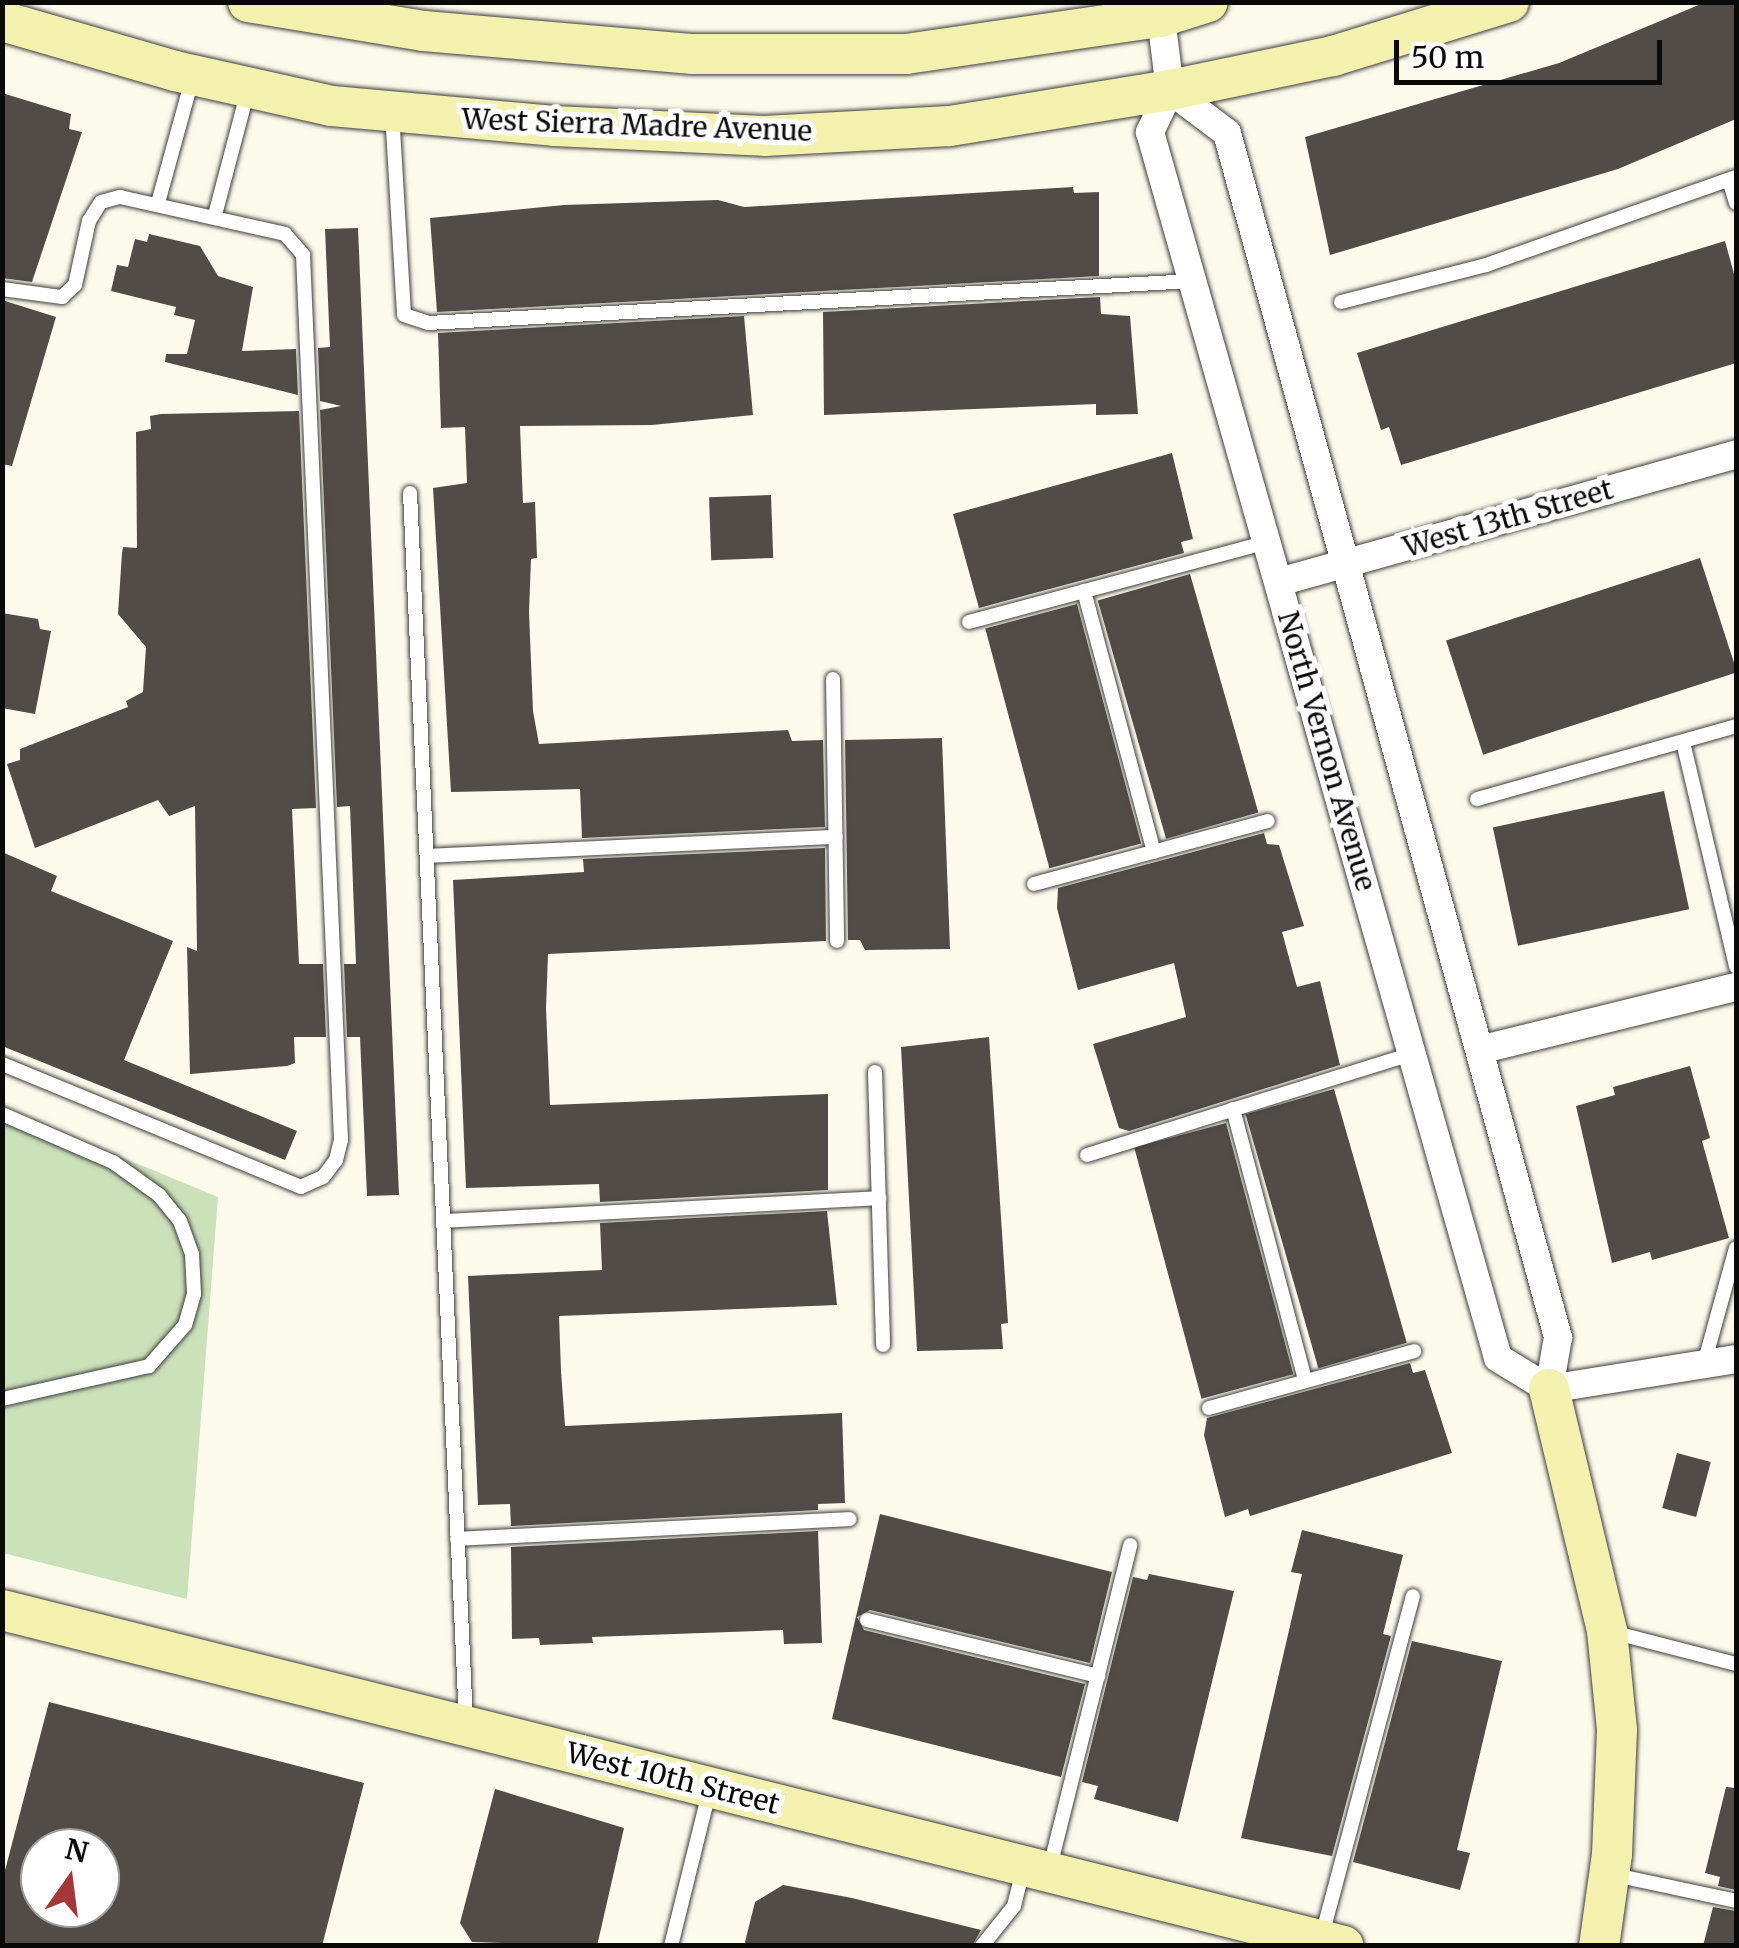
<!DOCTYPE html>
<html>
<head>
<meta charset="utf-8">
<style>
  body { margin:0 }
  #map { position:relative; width:1739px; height:1948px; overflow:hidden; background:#fcfaea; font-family:Merriweather,serif }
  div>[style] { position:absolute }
  .green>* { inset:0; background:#cbe1b9 }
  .building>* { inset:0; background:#514c48; transform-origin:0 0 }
  .roads { filter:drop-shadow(0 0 2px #3d3d3d) drop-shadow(0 0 2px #3d3d3d) }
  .lane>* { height:14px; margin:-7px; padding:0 7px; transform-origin:7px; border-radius:7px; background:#fff }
  .street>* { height:28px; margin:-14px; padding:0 14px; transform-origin:14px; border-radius:14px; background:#fff }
  .secondary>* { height:40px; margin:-20px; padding:0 20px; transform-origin:20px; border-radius:20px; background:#f4f0ad }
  span { translate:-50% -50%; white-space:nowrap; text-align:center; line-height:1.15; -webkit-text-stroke:10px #fff; paint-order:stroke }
  .street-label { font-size:28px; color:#0a0a0a }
  .frame { position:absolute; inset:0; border:5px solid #0a0a0a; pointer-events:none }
  .north { position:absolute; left:20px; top:1828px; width:100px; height:100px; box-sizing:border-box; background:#fff; border:2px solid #9d9d9d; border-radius:50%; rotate:14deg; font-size:28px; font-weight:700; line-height:40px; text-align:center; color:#0a0a0a }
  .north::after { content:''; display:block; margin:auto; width:35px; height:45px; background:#a73736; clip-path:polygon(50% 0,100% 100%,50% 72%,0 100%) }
  .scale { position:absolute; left:1394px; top:40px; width:268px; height:45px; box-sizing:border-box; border:5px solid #0a0a0a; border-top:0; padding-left:12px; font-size:30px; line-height:35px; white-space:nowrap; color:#0a0a0a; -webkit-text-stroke:8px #fff; paint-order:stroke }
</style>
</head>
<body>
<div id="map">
  <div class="green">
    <div style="clip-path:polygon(2px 1108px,218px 1197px,187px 1599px,3px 1553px)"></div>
  </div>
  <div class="building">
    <div style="clip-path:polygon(1706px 2px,1736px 2px,1736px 119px,1618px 169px,1330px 255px,1305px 137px,1559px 63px)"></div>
    <div style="clip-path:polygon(2px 93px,71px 114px,69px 129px,82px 132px,32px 282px,2px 278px)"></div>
    <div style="clip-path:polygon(1073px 187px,1074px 193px,1099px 192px,1099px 276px,437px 312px,430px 218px,564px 205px,718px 200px,744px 207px)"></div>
    <div style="clip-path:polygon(358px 228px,399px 1195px,367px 1196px,360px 1037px,347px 1037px,344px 964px,356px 964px,350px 806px,337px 807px,320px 410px,341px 406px,320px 401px,318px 348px,330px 347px,325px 229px)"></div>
    <div style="clip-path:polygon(149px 234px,200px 246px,218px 276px,253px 287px,242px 351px,296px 349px,298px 395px,165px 362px,166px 354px,187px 354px,195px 320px,174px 315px,176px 307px,111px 291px,117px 265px,128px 267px,135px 239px,147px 242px)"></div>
    <div style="clip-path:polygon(1725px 241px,1736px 281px,1736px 363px,1401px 465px,1389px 427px,1381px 430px,1357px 353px)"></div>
    <div style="clip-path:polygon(1100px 297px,1101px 314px,1130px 316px,1138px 414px,1096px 415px,1096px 404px,824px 415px,823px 312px)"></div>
    <div style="clip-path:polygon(2px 300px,56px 317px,12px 466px,2px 464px)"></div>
    <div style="clip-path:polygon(744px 316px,753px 415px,652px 425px,520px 426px,523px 503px,535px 502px,537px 558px,531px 559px,529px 612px,533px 711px,539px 744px,788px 730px,792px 741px,823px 740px,825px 827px,582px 838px,580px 789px,451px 792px,433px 488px,467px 483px,465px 427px,441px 428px,438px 333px)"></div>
    <div style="clip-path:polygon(299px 411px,316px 808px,292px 809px,299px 964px,323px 964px,326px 1037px,294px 1037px,295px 1063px,287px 1066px,190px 1074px,187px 947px,197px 951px,195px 806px,169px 816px,158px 800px,35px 848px,7px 764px,20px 760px,20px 749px,128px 707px,126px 701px,143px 692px,146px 647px,118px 614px,122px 553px,123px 547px,137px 548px,136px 432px,151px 429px,150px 416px,161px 414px)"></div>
    <div style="clip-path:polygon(1172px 453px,1193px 539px,1181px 542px,1184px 553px,979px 608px,953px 514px)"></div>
    <div style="left:771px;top:495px;width:63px;height:62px;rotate:88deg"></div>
    <div style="left:1700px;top:558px;width:120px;height:267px;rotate:72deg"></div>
    <div style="left:1190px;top:574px;width:248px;height:96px;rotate:74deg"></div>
    <div style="left:1077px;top:604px;width:248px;height:95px;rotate:75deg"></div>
    <div style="clip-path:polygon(2px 613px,38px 619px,40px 629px,51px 631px,35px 714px,2px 708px)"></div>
    <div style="clip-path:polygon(942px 738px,950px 949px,865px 950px,860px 940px,848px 940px,845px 740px)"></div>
    <div style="left:1664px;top:791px;width:121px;height:175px;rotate:78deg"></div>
    <div style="clip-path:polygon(1264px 833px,1267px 844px,1279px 845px,1304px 926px,1282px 932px,1297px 987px,1320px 981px,1340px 1065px,1129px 1131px,1119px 1128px,1093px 1044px,1186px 1017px,1174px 963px,1078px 990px,1057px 908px,1058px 888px)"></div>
    <div style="clip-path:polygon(825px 848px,826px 941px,548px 954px,546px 1008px,550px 1105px,828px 1094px,828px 1190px,600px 1202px,599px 1184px,466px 1188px,453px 880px,584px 872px,583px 859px)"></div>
    <div style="clip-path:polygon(2px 852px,57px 876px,51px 891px,173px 941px,124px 1060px,297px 1131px,285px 1160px,2px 1046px)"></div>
    <div style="clip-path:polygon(989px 1037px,1008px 1323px,1001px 1324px,1003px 1349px,917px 1351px,901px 1047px)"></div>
    <div style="clip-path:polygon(1690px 1066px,1710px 1138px,1702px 1141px,1729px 1238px,1652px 1260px,1650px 1252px,1612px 1263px,1576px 1106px,1615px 1095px,1613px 1087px)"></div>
    <div style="left:1334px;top:1089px;width:264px;height:92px;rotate:74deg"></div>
    <div style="left:1226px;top:1123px;width:260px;height:95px;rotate:75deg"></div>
    <div style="clip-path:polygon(827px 1211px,837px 1305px,559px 1316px,561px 1371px,565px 1426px,842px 1413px,845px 1503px,818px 1504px,818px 1510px,511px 1526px,510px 1504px,478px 1505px,468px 1276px,602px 1270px,600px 1223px)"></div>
    <div style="clip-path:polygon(1410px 1363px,1413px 1373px,1425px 1370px,1452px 1453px,1250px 1516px,1248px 1509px,1225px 1517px,1204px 1435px,1207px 1418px)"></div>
    <div style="left:1677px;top:1453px;width:35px;height:57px;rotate:15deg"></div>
    <div style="clip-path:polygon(880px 1514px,1112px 1572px,1090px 1663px,870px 1610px,857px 1617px,864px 1630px,1085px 1684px,1061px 1777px,832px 1719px)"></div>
    <div style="clip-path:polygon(1302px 1530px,1403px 1555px,1383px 1634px,1391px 1636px,1332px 1856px,1241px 1838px,1302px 1574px,1291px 1572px)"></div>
    <div style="clip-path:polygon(818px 1531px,822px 1643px,784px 1644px,783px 1630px,592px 1637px,593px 1643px,540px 1645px,539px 1638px,512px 1639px,511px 1547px)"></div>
    <div style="clip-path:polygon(1149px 1574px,1234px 1591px,1178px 1822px,1094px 1799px,1098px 1786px,1082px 1782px,1133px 1577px,1147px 1580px)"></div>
    <div style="clip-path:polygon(1412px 1641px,1502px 1661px,1457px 1850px,1470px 1853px,1460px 1890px,1353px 1862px)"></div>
    <div style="clip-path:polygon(evenodd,49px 1702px,364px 1783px,322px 1946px,2px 1946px,2px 1882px,49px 1702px,40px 1848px,100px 1848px,100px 1908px,40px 1908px,40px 1848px)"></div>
    <div style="clip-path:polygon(1726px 1787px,1736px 1788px,1736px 1890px,1718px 1886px,1720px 1877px,1705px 1873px)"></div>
    <div style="clip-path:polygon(495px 1789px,624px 1828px,597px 1946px,472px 1942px,460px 1923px)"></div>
    <div style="clip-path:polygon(783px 1885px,852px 1898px,981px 1930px,972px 1946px,744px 1946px,755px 1902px)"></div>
    <div style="clip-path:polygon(1713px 1907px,1736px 1911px,1736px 1946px,1703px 1946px)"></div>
  </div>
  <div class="roads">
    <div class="lane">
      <div style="left:392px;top:112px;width:203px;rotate:86.6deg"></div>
      <div style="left:404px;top:315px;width:25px;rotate:18deg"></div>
      <div style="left:428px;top:323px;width:766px;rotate:-3.14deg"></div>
      <div style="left:1729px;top:180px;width:24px;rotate:73deg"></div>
      <div style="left:158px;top:203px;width:132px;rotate:-74.6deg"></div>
      <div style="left:215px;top:215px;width:129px;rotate:-75.2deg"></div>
      <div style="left:2px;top:289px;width:61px;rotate:7.6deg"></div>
      <div style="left:62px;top:297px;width:18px;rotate:-43deg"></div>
      <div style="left:75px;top:285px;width:66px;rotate:-77.7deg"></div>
      <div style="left:89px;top:221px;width:22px;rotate:-58deg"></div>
      <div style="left:101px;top:202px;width:20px;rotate:-15deg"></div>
      <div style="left:120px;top:197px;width:169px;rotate:12.6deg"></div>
      <div style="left:285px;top:234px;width:28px;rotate:49deg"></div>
      <div style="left:303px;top:255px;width:886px;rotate:87.54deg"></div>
      <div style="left:341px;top:1140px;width:21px;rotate:104deg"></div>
      <div style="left:336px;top:1160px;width:21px;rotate:127deg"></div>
      <div style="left:323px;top:1177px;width:24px;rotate:156deg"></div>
      <div style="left:301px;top:1187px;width:323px;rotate:-157.6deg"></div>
      <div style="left:1341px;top:302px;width:150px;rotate:-14.3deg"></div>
      <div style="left:1486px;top:265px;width:265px;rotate:-19.4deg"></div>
      <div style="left:410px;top:493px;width:1228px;rotate:87.39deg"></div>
      <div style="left:1084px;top:591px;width:270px;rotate:75deg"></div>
      <div style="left:969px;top:622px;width:310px;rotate:-15deg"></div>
      <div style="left:833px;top:679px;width:262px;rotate:89.1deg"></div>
      <div style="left:1683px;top:742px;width:231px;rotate:76.7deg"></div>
      <div style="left:1477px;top:799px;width:269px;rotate:-15.7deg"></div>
      <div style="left:427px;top:856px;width:409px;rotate:-2.7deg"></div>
      <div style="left:1034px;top:884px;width:242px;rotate:-15.1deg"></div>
      <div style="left:875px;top:1072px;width:273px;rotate:88.3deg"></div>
      <div style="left:1233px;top:1109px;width:279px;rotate:75.1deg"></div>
      <div style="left:2px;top:1114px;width:121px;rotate:23.4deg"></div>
      <div style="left:113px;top:1162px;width:57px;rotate:35.7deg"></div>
      <div style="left:159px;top:1195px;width:33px;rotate:51deg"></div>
      <div style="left:180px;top:1221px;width:35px;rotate:70deg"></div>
      <div style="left:192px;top:1254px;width:40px;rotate:87.1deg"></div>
      <div style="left:194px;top:1294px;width:32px;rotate:106deg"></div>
      <div style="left:185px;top:1325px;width:55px;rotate:131.3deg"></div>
      <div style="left:149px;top:1366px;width:151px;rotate:167.3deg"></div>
      <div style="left:1087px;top:1155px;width:340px;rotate:-17.3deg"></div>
      <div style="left:443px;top:1221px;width:437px;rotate:-3deg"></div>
      <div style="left:1704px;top:1364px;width:120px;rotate:-74.6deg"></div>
      <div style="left:1209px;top:1408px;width:213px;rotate:-15.5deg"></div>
      <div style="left:457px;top:1539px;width:393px;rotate:-2.9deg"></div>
      <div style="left:867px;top:1620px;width:238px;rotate:13.6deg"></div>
      <div style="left:1612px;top:1632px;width:128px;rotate:14.5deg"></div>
      <div style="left:1049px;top:1871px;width:336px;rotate:-76deg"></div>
      <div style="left:1615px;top:1875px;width:124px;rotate:12.1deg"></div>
      <div style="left:1321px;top:1939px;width:355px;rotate:-75deg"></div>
      <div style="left:671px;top:1946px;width:159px;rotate:-76.1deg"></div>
      <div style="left:982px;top:1946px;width:51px;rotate:-51.3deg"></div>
      <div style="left:1014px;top:1906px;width:38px;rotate:-76deg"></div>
    </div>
    <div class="street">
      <div style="left:1161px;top:17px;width:74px;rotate:83deg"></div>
      <div style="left:1170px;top:90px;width:47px;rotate:115.5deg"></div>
      <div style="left:1150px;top:132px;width:1274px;rotate:74.15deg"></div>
      <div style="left:1498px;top:1358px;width:60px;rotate:31.3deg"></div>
      <div style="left:1170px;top:90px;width:71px;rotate:37deg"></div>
      <div style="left:1227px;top:133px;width:1249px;rotate:74.63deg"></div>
      <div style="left:1558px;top:1337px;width:53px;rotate:99.8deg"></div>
      <div style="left:1279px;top:582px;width:475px;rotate:-15.6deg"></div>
      <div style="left:1483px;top:1049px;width:260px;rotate:-13.8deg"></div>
      <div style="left:1549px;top:1389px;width:189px;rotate:-9.1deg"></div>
    </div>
    <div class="secondary">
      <div style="left:248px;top:2px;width:178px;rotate:9.4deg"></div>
      <div style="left:424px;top:31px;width:270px;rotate:4.9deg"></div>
      <div style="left:693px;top:54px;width:213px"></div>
      <div style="left:906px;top:54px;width:258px;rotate:-8.3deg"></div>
      <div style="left:1161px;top:17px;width:49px;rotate:-17.7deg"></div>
      <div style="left:2px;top:21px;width:180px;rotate:16.1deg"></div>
      <div style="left:175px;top:71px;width:161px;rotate:12.6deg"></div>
      <div style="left:332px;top:106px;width:223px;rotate:5.1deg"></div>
      <div style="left:554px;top:126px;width:210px;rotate:2.7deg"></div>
      <div style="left:764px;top:136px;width:186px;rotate:-3.1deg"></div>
      <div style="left:950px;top:126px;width:223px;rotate:-9.3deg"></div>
      <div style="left:1170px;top:90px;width:167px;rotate:-11.8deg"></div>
      <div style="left:1333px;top:56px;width:184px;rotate:-17.1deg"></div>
      <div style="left:1549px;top:1389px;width:249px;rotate:76.5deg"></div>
      <div style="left:1607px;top:1631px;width:100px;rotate:84.2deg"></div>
      <div style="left:1617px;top:1730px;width:124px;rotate:92.3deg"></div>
      <div style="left:1612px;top:1854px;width:93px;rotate:98deg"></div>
      <div style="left:2px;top:1610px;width:1383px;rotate:14.06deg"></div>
    </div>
  </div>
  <div class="street-label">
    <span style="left:637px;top:125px;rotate:2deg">West Sierra Madre Avenue</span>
    <span style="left:1508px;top:518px;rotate:-16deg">West 13th Street</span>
    <span style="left:1327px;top:751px;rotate:74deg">North Vernon Avenue</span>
    <span style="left:673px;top:1778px;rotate:14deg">West 10th Street</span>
  </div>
  <div class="frame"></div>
  <div class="north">N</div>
  <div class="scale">50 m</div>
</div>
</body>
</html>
